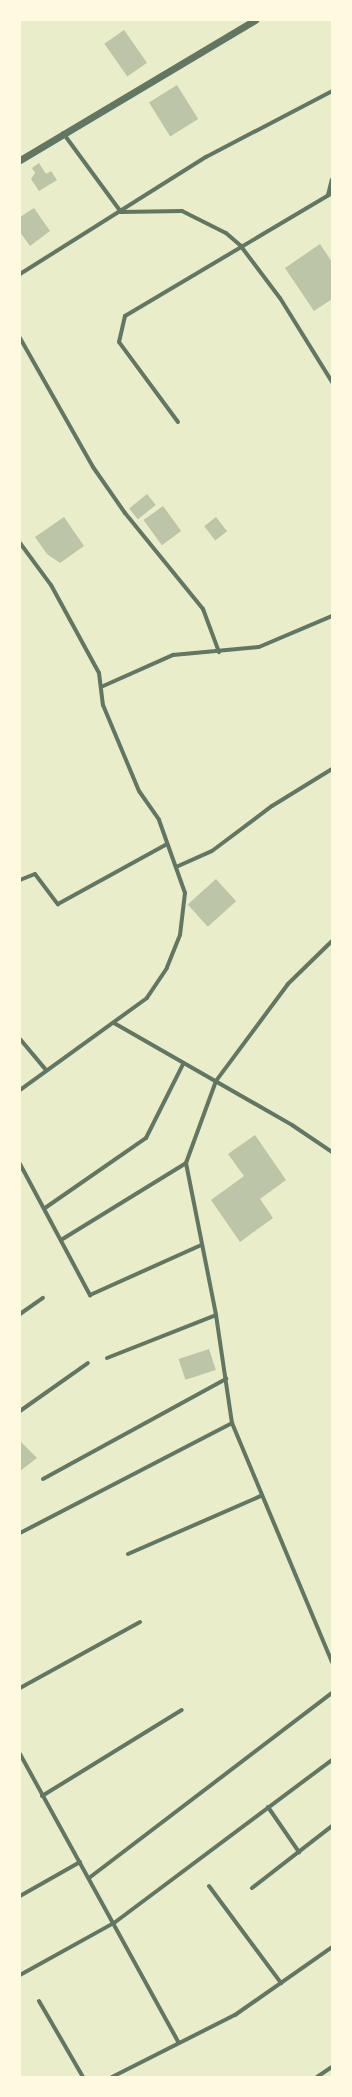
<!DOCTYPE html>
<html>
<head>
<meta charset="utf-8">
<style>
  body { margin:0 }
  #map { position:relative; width:352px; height:2097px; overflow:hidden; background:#e9edc9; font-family:Poppins,sans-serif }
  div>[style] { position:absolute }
  .building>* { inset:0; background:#bcc5a7; transform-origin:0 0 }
  .minor>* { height:4px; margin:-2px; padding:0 2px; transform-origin:2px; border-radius:2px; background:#617663 }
  .tertiary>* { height:7px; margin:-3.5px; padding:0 3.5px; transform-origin:3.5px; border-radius:3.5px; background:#617663 }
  span { translate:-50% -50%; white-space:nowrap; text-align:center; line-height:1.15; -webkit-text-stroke:4px #fefae0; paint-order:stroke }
  .frame { position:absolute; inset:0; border:21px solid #fefae0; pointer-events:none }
</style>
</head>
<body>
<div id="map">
  <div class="building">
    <div style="left:124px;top:30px;width:40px;height:24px;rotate:55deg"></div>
    <div style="left:177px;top:85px;width:40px;height:33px;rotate:58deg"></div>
    <div style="clip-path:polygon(39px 163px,46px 174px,51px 171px,57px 180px,39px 191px,31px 179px,35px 173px,32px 168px)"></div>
    <div style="clip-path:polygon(34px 208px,50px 231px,30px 246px,20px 232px,20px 217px)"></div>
    <div style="clip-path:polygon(320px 244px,332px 262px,332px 299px,314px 311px,285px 268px)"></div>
    <div style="left:147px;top:494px;width:14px;height:23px;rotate:51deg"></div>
    <div style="left:163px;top:506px;width:31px;height:24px;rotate:54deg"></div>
    <div style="clip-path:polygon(64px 517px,84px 546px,60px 563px,47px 554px,35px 537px)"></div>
    <div style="left:216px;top:517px;width:18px;height:15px;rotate:52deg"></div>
    <div style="left:216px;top:879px;width:30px;height:38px;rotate:48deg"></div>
    <div style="clip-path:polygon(255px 1135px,286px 1180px,260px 1199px,273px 1218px,240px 1242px,211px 1200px,244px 1176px,228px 1154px)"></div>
    <div style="left:209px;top:1349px;width:22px;height:32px;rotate:72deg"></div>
    <div style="clip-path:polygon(20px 1441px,37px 1458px,20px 1471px)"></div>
  </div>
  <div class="minor">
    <div style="left:63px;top:133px;width:98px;rotate:53.7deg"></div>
    <div style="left:121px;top:212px;width:61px;rotate:-0.9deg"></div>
    <div style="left:182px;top:211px;width:49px;rotate:26.6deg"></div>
    <div style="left:226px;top:233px;width:18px;rotate:41deg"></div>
    <div style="left:240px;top:245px;width:66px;rotate:53deg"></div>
    <div style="left:280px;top:298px;width:99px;rotate:58.2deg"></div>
    <div style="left:328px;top:195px;width:16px;rotate:-76deg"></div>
    <div style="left:20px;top:274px;width:220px;rotate:-32.2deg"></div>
    <div style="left:206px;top:157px;width:142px;rotate:-27.6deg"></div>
    <div style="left:20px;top:338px;width:148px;rotate:60.5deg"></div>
    <div style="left:93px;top:467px;width:56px;rotate:55.2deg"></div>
    <div style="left:125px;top:513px;width:124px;rotate:50.9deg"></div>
    <div style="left:203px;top:609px;width:46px;rotate:69.6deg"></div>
    <div style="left:178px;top:422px;width:99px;rotate:-126.4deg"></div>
    <div style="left:119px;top:342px;width:27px;rotate:-77deg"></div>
    <div style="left:125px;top:316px;width:241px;rotate:-30.7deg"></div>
    <div style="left:20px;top:543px;width:52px;rotate:53.6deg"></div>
    <div style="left:51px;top:585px;width:100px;rotate:61.4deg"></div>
    <div style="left:99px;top:673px;width:32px;rotate:83deg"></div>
    <div style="left:103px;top:705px;width:93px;rotate:67.3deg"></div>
    <div style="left:139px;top:791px;width:35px;rotate:55deg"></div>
    <div style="left:159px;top:820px;width:77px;rotate:70.4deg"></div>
    <div style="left:185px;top:893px;width:42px;rotate:96.8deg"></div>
    <div style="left:180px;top:935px;width:35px;rotate:112deg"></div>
    <div style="left:167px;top:968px;width:36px;rotate:124deg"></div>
    <div style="left:147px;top:998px;width:157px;rotate:144.1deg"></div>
    <div style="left:101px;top:687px;width:79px;rotate:-24deg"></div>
    <div style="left:173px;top:655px;width:86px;rotate:-5.3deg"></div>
    <div style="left:259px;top:647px;width:79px;rotate:-23deg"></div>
    <div style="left:176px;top:867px;width:39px;rotate:-24deg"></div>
    <div style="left:212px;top:851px;width:75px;rotate:-36.9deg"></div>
    <div style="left:272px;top:806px;width:70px;rotate:-31.7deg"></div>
    <div style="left:20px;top:880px;width:16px;rotate:-22deg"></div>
    <div style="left:35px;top:874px;width:38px;rotate:53deg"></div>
    <div style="left:58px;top:904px;width:124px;rotate:-28.8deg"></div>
    <div style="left:332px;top:941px;width:62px;rotate:135.7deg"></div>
    <div style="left:288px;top:984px;width:121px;rotate:126.6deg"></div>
    <div style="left:216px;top:1081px;width:87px;rotate:110.1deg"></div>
    <div style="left:186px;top:1163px;width:155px;rotate:78.8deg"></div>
    <div style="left:216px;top:1315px;width:109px;rotate:81.6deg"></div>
    <div style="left:232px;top:1423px;width:259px;rotate:67.3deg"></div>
    <div style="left:114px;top:1023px;width:205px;rotate:29.8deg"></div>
    <div style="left:292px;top:1125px;width:48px;rotate:34deg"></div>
    <div style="left:20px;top:1039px;width:40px;rotate:50deg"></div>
    <div style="left:20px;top:1164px;width:149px;rotate:61.9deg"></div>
    <div style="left:90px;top:1295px;width:122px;rotate:-24.2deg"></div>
    <div style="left:45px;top:1208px;width:123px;rotate:-34.7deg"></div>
    <div style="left:146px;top:1138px;width:83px;rotate:-63.4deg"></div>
    <div style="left:61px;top:1240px;width:147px;rotate:-31.6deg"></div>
    <div style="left:20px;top:1314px;width:28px;rotate:-35deg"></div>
    <div style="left:107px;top:1358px;width:117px;rotate:-21.5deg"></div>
    <div style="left:20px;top:1411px;width:83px;rotate:-35.2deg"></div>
    <div style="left:43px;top:1479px;width:209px;rotate:-28.7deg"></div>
    <div style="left:20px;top:1533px;width:239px;rotate:-27.4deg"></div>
    <div style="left:128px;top:1554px;width:145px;rotate:-23.6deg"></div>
    <div style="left:20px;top:1688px;width:137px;rotate:-28.8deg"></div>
    <div style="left:20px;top:1754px;width:328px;rotate:61.2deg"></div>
    <div style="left:42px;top:1796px;width:164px;rotate:-31.6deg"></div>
    <div style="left:268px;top:1807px;width:55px;rotate:55.4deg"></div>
    <div style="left:89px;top:1878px;width:305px;rotate:-37.3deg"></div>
    <div style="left:209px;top:1886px;width:121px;rotate:53.4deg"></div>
    <div style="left:252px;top:1888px;width:101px;rotate:-37.8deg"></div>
    <div style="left:20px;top:1896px;width:69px;rotate:-29.5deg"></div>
    <div style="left:20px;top:1975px;width:107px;rotate:-29deg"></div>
    <div style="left:114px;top:1923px;width:272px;rotate:-36.8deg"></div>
    <div style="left:39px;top:2001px;width:88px;rotate:59.9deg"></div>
    <div style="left:112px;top:2077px;width:138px;rotate:-26.8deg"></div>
    <div style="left:235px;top:2015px;width:118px;rotate:-35deg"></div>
    <div style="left:317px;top:2077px;width:18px;rotate:-34deg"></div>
  </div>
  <div class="tertiary">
    <div style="left:20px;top:160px;width:274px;rotate:-30.8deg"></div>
  </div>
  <div class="frame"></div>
</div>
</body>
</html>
